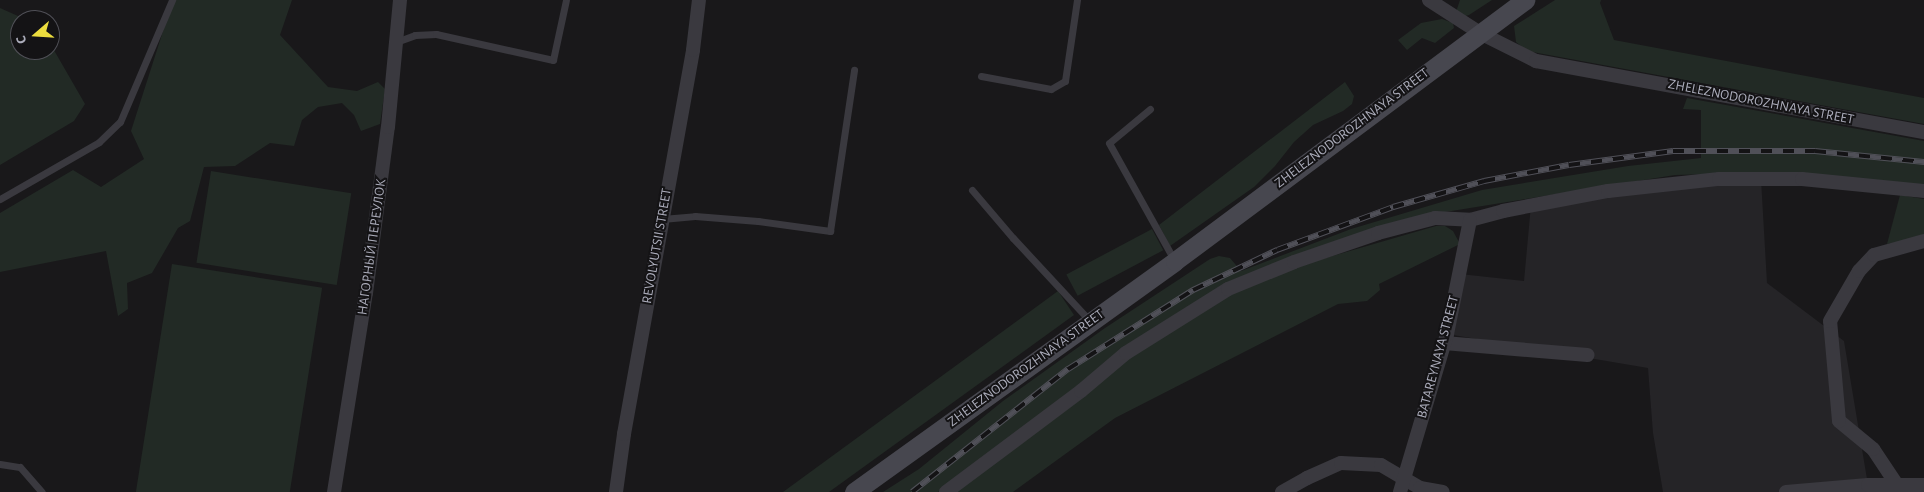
<!DOCTYPE html>
<html>
<head>
<meta charset="utf-8">
<style>
  body { margin:0 }
  #map { position:relative; width:1924px; height:492px; overflow:hidden; background:#19181a; font-family:"Alegreya Sans",sans-serif }
  div>[style] { position:absolute }
  .built>* { inset:0; background:#252427 }
  .green>* { inset:0; background:#222a25; transform-origin:0 0 }
  .service>* { height:7px; margin:-3.5px; padding:0 3.5px; transform-origin:3.5px; border-radius:3.5px; background:#3a393f }
  .minor>* { height:14px; margin:-7px; padding:0 7px; transform-origin:7px; border-radius:7px; background:#3a393f }
  .secondary>* { height:19px; margin:-9.5px; padding:0 9.5px; transform-origin:9.5px; border-radius:9.5px; background:#47474f }
  .rail>* { height:5.5px; margin-top:-2.75px; transform-origin:0; background:repeating-linear-gradient(90deg,#141315 0 11px,#505058 0 22px); box-sizing:border-box; border-block:1px solid #505058 }
  span { translate:-50% -50%; white-space:nowrap; text-align:center; line-height:1.15; -webkit-text-stroke:4px #141315; paint-order:stroke }
  .street-label { font-size:14px; color:#abacba }
  .north { position:absolute; left:10px; top:10px; width:50px; height:50px; box-sizing:border-box; background:#141315; border:1px solid #505057; border-radius:50%; rotate:251deg; font-size:14px; font-weight:700; line-height:20px; text-align:center; color:#abacba }
  .north::after { content:''; display:block; margin:auto; width:18px; height:22px; background:#ecdd3e; clip-path:polygon(50% 0,100% 100%,50% 72%,0 100%) }
</style>
</head>
<body>
<div id="map">
  <div class="built">
    <div style="clip-path:polygon(1761px 179px,1767px 283px,1844px 341px,1868px 485px,1786px 492px,1663px 492px,1653px 433px,1648px 368px,1447px 334px,1460px 274px,1524px 281px,1531px 205px)"></div>
  </div>
  <div class="green">
    <div style="clip-path:polygon(173px 0,292px 0,280px 35px,328px 87px,357px 91px,378px 82px,385px 89px,380px 124px,361px 131px,354px 115px,342px 103px,318px 107px,302px 120px,294px 146px,270px 143px,235px 166px,204px 167px,190px 221px,178px 228px,152px 273px,127px 283px,128px 309px,118px 316px,106px 251px,0 272px,0 213px,73px 170px,101px 187px,144px 159px,131px 131px)"></div>
    <div style="clip-path:polygon(1460px 0,1492px 0,1469px 15px,1462px 17px,1456px 12px)"></div>
    <div style="clip-path:polygon(1555px 0,1601px 0,1600px 3px,1614px 40px,1924px 98px,1924px 124px,1527px 51px,1516px 42px,1514px 26px)"></div>
    <div style="clip-path:polygon(0 8px,27px 20px,20px 20px,20px 50px,50px 50px,51px 45px,85px 104px,74px 121px,0 165px)"></div>
    <div style="clip-path:polygon(1442px 19px,1453px 23px,1454px 28px,1435px 43px,1422px 38px,1407px 50px,1398px 40px,1421px 23px)"></div>
    <div style="clip-path:polygon(1345px 82px,1354px 96px,1352px 104px,1343px 111px,1313px 125px,1294px 142px,1275px 166px,1254px 187px,1170px 246px,1159px 225px)"></div>
    <div style="clip-path:polygon(1687px 98px,1924px 141px,1924px 187px,1713px 174px,1675px 175px,1439px 213px,1257px 274px,1077px 388px,938px 492px,883px 492px,919px 469px,1003px 401px,1105px 328px,1210px 259px,1219px 256px,1230px 258px,1241px 271px,1351px 229px,1482px 190px,1628px 166px,1701px 158px,1701px 110px,1683px 109px)"></div>
    <div style="left:211px;top:171px;width:142px;height:93px;rotate:9deg"></div>
    <div style="clip-path:polygon(1900px 195px,1924px 199px,1924px 237px,1887px 244px)"></div>
    <div style="clip-path:polygon(1436px 226px,1445px 226px,1453px 231px,1460px 244px,1379px 284px,1380px 290px,1367px 301px,1338px 304px,1115px 418px,1013px 492px,956px 492px,1113px 366px,1227px 296px,1266px 278px,1322px 259px)"></div>
    <div style="left:1152px;top:229px;width:24px;height:97px;rotate:62deg"></div>
    <div style="left:172px;top:264px;width:152px;height:231px;rotate:9deg"></div>
    <div style="clip-path:polygon(1058px 291px,1074px 315px,829px 492px,783px 492px)"></div>
  </div>
  <div class="service">
    <div style="left:396px;top:42px;width:20px;rotate:-20deg"></div>
    <div style="left:415px;top:35px;width:21px;rotate:-3deg"></div>
    <div style="left:436px;top:34px;width:120px;rotate:12.5deg"></div>
    <div style="left:553px;top:60px;width:61px;rotate:-77.8deg"></div>
    <div style="left:981px;top:76px;width:71px;rotate:10.5deg"></div>
    <div style="left:1051px;top:89px;width:16px;rotate:-30deg"></div>
    <div style="left:1065px;top:81px;width:82px;rotate:-81.6deg"></div>
    <div style="left:1150px;top:109px;width:53px;rotate:140.3deg"></div>
    <div style="left:1109px;top:143px;width:134px;rotate:60.9deg"></div>
    <div style="left:972px;top:190px;width:63px;rotate:49.5deg"></div>
    <div style="left:1013px;top:238px;width:113px;rotate:47.1deg"></div>
    <div style="left:0;top:199px;width:114px;rotate:-29.9deg"></div>
    <div style="left:99px;top:142px;width:29px;rotate:-44deg"></div>
    <div style="left:120px;top:122px;width:133px;rotate:-66.9deg"></div>
    <div style="left:662px;top:219px;width:33px;rotate:-5deg"></div>
    <div style="left:695px;top:216px;width:63px;rotate:4.5deg"></div>
    <div style="left:758px;top:221px;width:73px;rotate:7.9deg"></div>
    <div style="left:830px;top:231px;width:163px;rotate:-81.5deg"></div>
    <div style="left:0;top:464px;width:20px;rotate:9deg"></div>
    <div style="left:20px;top:467px;width:33px;rotate:49deg"></div>
  </div>
  <div class="minor">
    <div style="left:1429px;top:0;width:61px;rotate:32.9deg"></div>
    <div style="left:1480px;top:33px;width:63px;rotate:26.6deg"></div>
    <div style="left:1536px;top:61px;width:394px;rotate:10.4deg"></div>
    <div style="left:1444px;top:343px;width:144px;rotate:4.8deg"></div>
    <div style="left:1897px;top:485px;width:43px;rotate:-123.7deg"></div>
    <div style="left:1873px;top:449px;width:44px;rotate:-140.5deg"></div>
    <div style="left:1839px;top:421px;width:100px;rotate:-95.1deg"></div>
    <div style="left:1830px;top:321px;width:58px;rotate:-59.9deg"></div>
    <div style="left:1859px;top:271px;width:22px;rotate:-47deg"></div>
    <div style="left:1874px;top:255px;width:52px;rotate:-15.6deg"></div>
    <div style="left:334px;top:492px;width:202px;rotate:-80.9deg"></div>
    <div style="left:366px;top:293px;width:167px;rotate:-82.5deg"></div>
    <div style="left:388px;top:127px;width:128px;rotate:-84.6deg"></div>
    <div style="left:616px;top:492px;width:59px;rotate:-82.1deg"></div>
    <div style="left:624px;top:434px;width:390px;rotate:-79.8deg"></div>
    <div style="left:693px;top:50px;width:50px;rotate:-83.2deg"></div>
    <div style="left:946px;top:492px;width:169px;rotate:-36.8deg"></div>
    <div style="left:1081px;top:391px;width:59px;rotate:-40.2deg"></div>
    <div style="left:1126px;top:353px;width:120px;rotate:-32.1deg"></div>
    <div style="left:1228px;top:289px;width:71px;rotate:-22.2deg"></div>
    <div style="left:1294px;top:262px;width:89px;rotate:-19deg"></div>
    <div style="left:1378px;top:233px;width:59px;rotate:-14.7deg"></div>
    <div style="left:1435px;top:218px;width:35px;rotate:3deg"></div>
    <div style="left:1470px;top:220px;width:34px;rotate:-15deg"></div>
    <div style="left:1503px;top:211px;width:107px;rotate:-10.8deg"></div>
    <div style="left:1608px;top:191px;width:112px;rotate:-6.2deg"></div>
    <div style="left:1719px;top:179px;width:83px"></div>
    <div style="left:1802px;top:179px;width:123px;rotate:5.6deg"></div>
    <div style="left:1282px;top:492px;width:29px;rotate:-29deg"></div>
    <div style="left:1307px;top:478px;width:37px;rotate:-24deg"></div>
    <div style="left:1341px;top:463px;width:40px;rotate:2.9deg"></div>
    <div style="left:1381px;top:465px;width:45px;rotate:30.5deg"></div>
    <div style="left:1420px;top:488px;width:23px;rotate:10deg"></div>
    <div style="left:1400px;top:492px;width:165px;rotate:-73.4deg"></div>
    <div style="left:1447px;top:334px;width:116px;rotate:-78.6deg"></div>
    <div style="left:1786px;top:492px;width:82px;rotate:-4.9deg"></div>
    <div style="left:1868px;top:485px;width:56px"></div>
  </div>
  <div class="secondary">
    <div style="left:854px;top:492px;width:395px;rotate:-35.7deg"></div>
    <div style="left:1175px;top:261px;width:437px;rotate:-36.7deg"></div>
  </div>
  <div class="rail">
    <div style="left:912px;top:492px;width:199px;rotate:-38.3deg"></div>
    <div style="left:1068px;top:369px;width:148px;rotate:-32.3deg"></div>
    <div style="left:1193px;top:290px;width:93px;rotate:-25.5deg"></div>
    <div style="left:1277px;top:250px;width:124px;rotate:-20.3deg"></div>
    <div style="left:1393px;top:207px;width:95px;rotate:-15.9deg"></div>
    <div style="left:1484px;top:181px;width:86px;rotate:-10.7deg"></div>
    <div style="left:1569px;top:165px;width:105px;rotate:-7.7deg"></div>
    <div style="left:1673px;top:151px;width:142px"></div>
    <div style="left:1815px;top:151px;width:110px;rotate:5.8deg"></div>
  </div>
  <div class="street-label">
    <span style="left:1761px;top:102px;rotate:11deg">ZHELEZNODOROZHNAYA STREET</span>
    <span style="left:1352px;top:128px;rotate:-37deg">ZHELEZNODOROZHNAYA STREET</span>
    <span style="left:657px;top:246px;rotate:-80deg">REVOLYUTSII STREET</span>
    <span style="left:372px;top:247px;rotate:-82deg">НАГОРНЫЙ ПЕРЕУЛОК</span>
    <span style="left:1438px;top:357px;rotate:-75deg">BATAREYNAYA STREET</span>
    <span style="left:1026px;top:368px;rotate:-36deg">ZHELEZNODOROZHNAYA STREET</span>
  </div>
  <div class="north">С</div>
</div>
</body>
</html>
